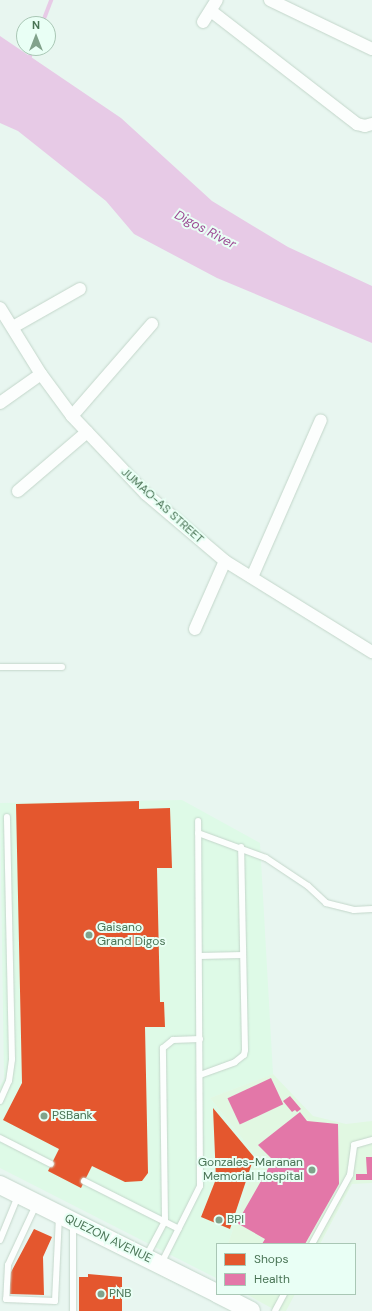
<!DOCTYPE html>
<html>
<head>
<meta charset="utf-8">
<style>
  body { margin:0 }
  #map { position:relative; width:372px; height:1311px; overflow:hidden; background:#e8f6f0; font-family:"DM Sans",sans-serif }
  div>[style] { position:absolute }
  .commercial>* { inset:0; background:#defae7 }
  .medical>* { inset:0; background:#e1f8e2 }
  .water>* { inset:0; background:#e7cae6 }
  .shops>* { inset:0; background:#e4572e }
  .health>* { inset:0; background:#e377a8; transform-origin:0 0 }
  .stream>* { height:4px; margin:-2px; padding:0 2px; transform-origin:2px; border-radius:2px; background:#e7cae6 }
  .roads { filter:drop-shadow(0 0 1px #c3d6ca) drop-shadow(0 0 1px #c3d6ca) }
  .lane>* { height:6px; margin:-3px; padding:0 3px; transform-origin:3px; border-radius:3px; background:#fcfefd }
  .street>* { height:12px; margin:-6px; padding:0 6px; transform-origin:6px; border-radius:6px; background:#fcfefd }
  .secondary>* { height:18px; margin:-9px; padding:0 9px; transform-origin:9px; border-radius:9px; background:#fcfefd }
  .dots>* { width:11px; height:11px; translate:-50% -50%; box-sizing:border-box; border:2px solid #e9fff5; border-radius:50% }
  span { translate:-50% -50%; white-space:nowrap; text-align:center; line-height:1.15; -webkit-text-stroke:4px #e9fff5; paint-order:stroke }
  .street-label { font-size:12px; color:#497455 }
  .poi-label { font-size:12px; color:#497455 }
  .left { translate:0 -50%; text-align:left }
  .right { translate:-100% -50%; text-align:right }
  .water-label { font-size:13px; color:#9d4b95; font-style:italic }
  .legend { position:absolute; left:216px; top:1243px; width:140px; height:52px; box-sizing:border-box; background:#e9fff5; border:1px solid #a9c7b5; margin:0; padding:5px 7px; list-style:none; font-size:12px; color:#497455 }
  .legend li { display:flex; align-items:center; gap:8px; height:20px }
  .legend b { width:20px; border:1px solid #a9c7b5 }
  .north { position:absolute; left:16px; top:16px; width:40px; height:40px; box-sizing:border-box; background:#e9fff5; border:1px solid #a9c7b5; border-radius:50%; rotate:0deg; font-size:11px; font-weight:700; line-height:16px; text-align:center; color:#497455 }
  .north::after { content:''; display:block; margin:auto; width:14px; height:18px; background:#81a28b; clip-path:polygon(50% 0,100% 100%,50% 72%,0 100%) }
</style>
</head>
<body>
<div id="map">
  <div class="commercial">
    <div style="clip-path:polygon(182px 800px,260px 843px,273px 1074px,210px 1098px,257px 1157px,228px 1244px,217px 1244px,216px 1278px,0 1168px,0 1086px,4px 1079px,0 803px)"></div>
  </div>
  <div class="medical">
    <div style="clip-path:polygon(273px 1074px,313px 1116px,346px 1124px,372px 1121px,372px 1183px,352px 1184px,320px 1244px,228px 1244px,257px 1157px,210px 1098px)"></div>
    <div style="clip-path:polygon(246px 1294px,295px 1294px,286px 1311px,275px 1310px)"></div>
  </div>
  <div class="water">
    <div style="clip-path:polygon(0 36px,121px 118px,212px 201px,288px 247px,372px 286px,372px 343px,217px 278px,134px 234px,106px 201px,18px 131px,0 123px)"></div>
  </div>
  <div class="shops">
    <div style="clip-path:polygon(139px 801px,139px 809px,170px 808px,172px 868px,157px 868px,160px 1002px,164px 1002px,165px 1027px,145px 1027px,148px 1173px,142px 1181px,125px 1182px,92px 1166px,81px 1188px,48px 1171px,59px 1149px,3px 1120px,22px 1083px,16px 804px)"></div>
    <div style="clip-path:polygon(213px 1108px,254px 1157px,230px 1229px,201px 1217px,216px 1179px)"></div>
    <div style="clip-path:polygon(34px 1229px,52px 1237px,43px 1257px,44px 1295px,10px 1294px,10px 1274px)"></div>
    <div style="clip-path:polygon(88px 1274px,122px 1277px,122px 1311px,79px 1311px,79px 1277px,88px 1277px)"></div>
  </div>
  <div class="health">
    <div style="left:271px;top:1078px;width:29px;height:48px;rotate:65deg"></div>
    <div style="clip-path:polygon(290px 1096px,301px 1109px,297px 1112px,295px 1110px,292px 1112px,283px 1101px)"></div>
    <div style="clip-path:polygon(300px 1112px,307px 1121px,338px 1124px,339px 1184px,305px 1244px,262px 1244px,265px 1239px,237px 1223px,273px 1160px,258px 1145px)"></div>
    <div style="clip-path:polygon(366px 1157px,372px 1157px,372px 1180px,356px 1180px,356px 1174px,367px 1174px)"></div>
  </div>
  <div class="stream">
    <div style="left:42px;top:24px;width:26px;rotate:-69deg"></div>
    <div style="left:29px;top:59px;width:12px;rotate:-70deg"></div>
  </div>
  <div class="roads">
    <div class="lane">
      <div style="left:0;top:667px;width:62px"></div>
      <div style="left:198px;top:833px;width:72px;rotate:20.2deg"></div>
      <div style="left:266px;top:858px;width:50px;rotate:33.7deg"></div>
      <div style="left:308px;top:886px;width:25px;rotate:43deg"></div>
      <div style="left:326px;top:903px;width:29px;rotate:14deg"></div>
      <div style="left:354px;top:910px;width:18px;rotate:-3deg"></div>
      <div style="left:199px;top:956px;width:44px;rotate:-1.3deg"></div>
      <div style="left:200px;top:1075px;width:37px;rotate:-20deg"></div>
      <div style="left:235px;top:1062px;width:11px;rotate:-38deg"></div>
      <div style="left:244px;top:1055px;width:5px;rotate:-79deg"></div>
      <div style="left:245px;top:1050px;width:203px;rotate:-91.1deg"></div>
      <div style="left:0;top:1101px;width:22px;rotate:-66deg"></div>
      <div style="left:9px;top:1081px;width:22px;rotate:-82deg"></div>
      <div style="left:12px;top:1059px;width:242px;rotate:-91.2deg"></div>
      <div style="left:0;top:1138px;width:57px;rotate:27deg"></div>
      <div style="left:84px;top:1181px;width:106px;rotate:26.8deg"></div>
      <div style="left:36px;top:1205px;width:66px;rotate:115deg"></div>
      <div style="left:8px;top:1265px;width:34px;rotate:93deg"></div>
      <div style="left:6px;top:1299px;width:49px;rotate:2.3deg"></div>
      <div style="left:55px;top:1301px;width:84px;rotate:-87.3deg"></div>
      <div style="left:73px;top:1225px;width:86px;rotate:90deg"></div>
      <div style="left:0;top:1240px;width:48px;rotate:-67.8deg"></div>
      <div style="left:312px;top:1244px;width:79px;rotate:-61.2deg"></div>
      <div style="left:350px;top:1175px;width:30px;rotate:-82deg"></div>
      <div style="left:354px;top:1145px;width:19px;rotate:-16deg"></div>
      <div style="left:147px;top:1255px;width:38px;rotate:-62deg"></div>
      <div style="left:165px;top:1221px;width:173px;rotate:-90.7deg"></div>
      <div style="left:163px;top:1048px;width:13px;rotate:-39deg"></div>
      <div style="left:173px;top:1040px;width:27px;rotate:-2deg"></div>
      <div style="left:161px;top:1264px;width:87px;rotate:-63.4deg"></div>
      <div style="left:200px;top:1186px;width:365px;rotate:-90.3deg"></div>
      <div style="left:275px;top:1311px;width:19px;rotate:-62deg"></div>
    </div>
    <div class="street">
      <div style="left:270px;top:0;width:113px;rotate:25.7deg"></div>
      <div style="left:211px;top:11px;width:185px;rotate:37.7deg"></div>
      <div style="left:357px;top:124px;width:8px;rotate:14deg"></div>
      <div style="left:365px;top:126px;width:7px;rotate:-16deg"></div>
      <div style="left:203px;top:22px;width:26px;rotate:-58deg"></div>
      <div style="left:0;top:308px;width:78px;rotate:58.2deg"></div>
      <div style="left:41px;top:374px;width:52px;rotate:53.6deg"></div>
      <div style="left:72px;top:416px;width:108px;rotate:46.5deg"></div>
      <div style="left:146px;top:494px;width:104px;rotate:40.3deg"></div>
      <div style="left:225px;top:561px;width:173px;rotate:31.8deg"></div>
      <div style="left:13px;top:327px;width:77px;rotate:-29.6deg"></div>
      <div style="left:0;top:403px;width:50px;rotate:-35.3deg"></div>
      <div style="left:72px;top:416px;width:122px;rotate:-49deg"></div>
      <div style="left:18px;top:491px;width:91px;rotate:-40.5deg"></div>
      <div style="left:252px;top:577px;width:171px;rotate:-66.3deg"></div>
      <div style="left:195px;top:629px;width:74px;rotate:-66.2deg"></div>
    </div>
    <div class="secondary">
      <div style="left:0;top:1185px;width:242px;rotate:26.5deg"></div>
      <div style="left:218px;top:1294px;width:37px;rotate:27deg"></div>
    </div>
  </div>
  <div class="dots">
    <div style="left:89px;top:935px;background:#81a28b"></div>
    <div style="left:44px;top:1116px;background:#81a28b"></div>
    <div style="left:312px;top:1170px;background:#81a28b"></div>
    <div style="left:219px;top:1220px;background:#81a28b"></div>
    <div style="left:101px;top:1294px;background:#81a28b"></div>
  </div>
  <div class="street-label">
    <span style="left:162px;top:506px;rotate:42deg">JUMAO-AS STREET</span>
    <span style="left:108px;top:1239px;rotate:26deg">QUEZON AVENUE</span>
  </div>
  <div class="poi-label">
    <span class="left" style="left:97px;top:935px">Gaisano<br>Grand Digos</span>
    <span class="left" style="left:52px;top:1116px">PSBank</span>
    <span class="right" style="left:303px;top:1170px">Gonzales-Maranan<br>Memorial Hospital</span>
    <span class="left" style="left:227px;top:1220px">BPI</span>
    <span class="left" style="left:109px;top:1294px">PNB</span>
  </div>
  <div class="water-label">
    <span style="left:205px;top:230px;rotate:28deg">Digos River</span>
  </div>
  <ul class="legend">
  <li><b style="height:11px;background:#e4572e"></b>Shops</li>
  <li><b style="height:11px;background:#e377a8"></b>Health</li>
  </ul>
  <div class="north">N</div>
</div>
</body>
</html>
